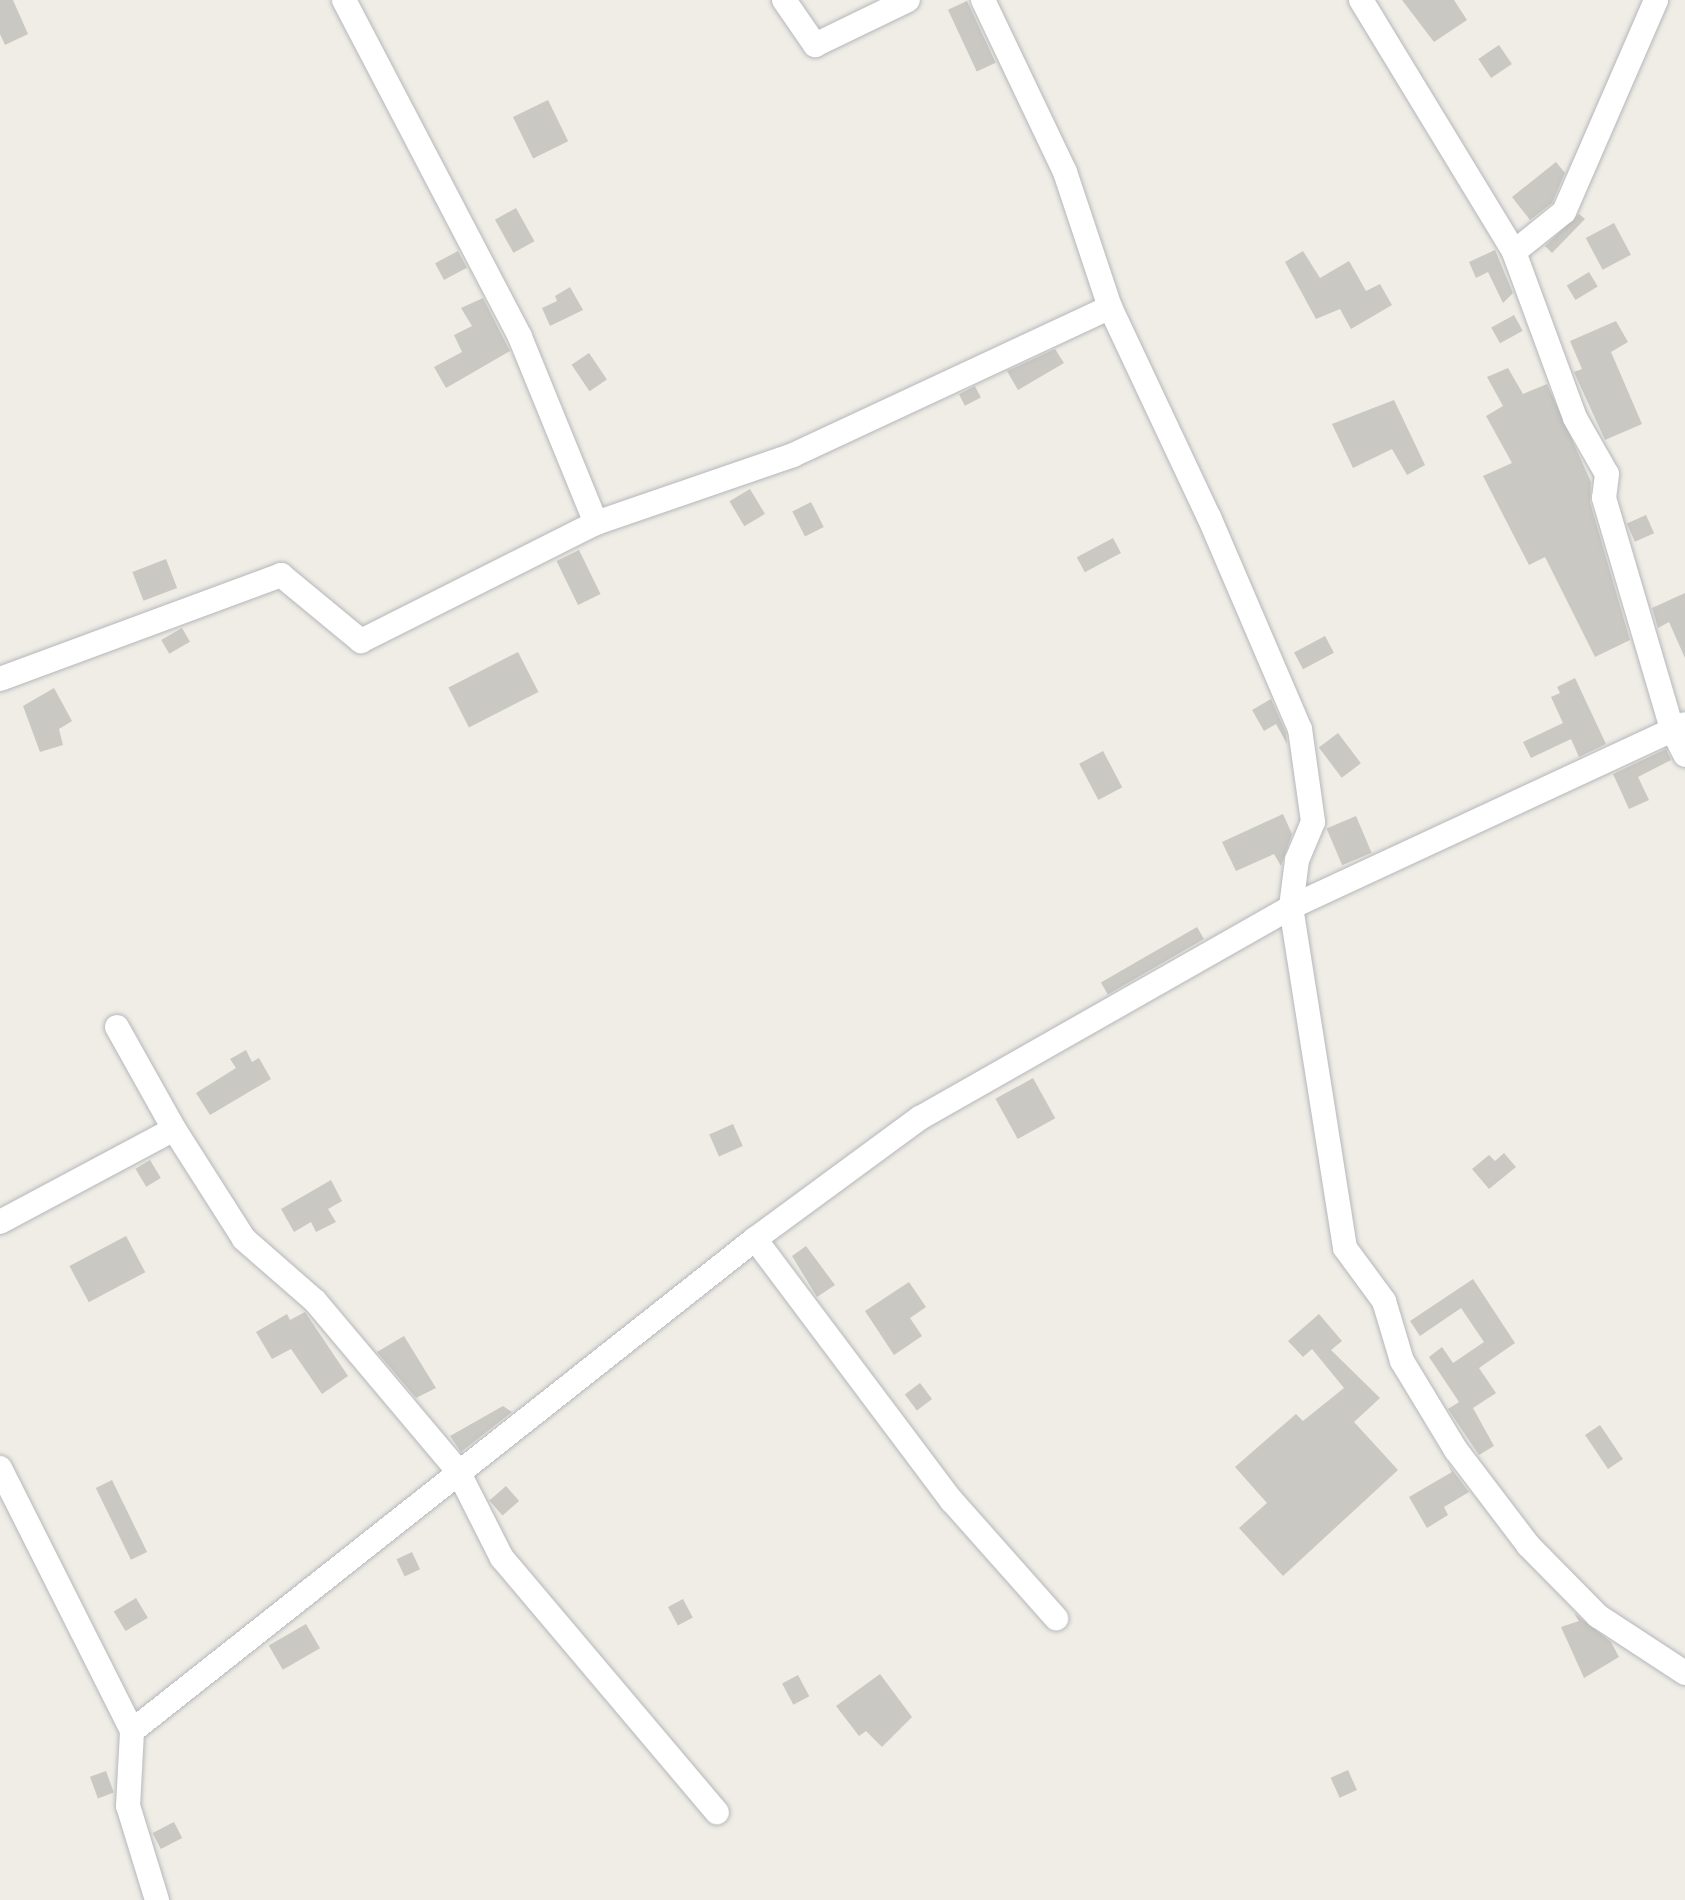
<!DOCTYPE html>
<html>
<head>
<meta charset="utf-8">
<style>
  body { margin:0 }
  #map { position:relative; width:1685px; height:1900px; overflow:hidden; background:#efede5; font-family:Ubuntu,sans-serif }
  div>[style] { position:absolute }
  .building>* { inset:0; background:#cac8c2; transform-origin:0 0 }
  .roads { filter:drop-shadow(0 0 2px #b5b7bc) drop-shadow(0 0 2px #b5b7bc) }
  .street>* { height:24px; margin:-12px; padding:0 12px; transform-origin:12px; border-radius:12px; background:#fff }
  span { translate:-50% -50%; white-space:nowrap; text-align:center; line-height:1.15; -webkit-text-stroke:5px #fff; paint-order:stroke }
</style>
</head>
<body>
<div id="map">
  <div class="building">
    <div style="clip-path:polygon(0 0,13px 0,28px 34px,5px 45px,0 34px)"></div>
    <div style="clip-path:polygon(1402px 0,1454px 0,1467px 20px,1434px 42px)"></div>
    <div style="left:967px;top:1px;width:68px;height:21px;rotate:65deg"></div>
    <div style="left:1499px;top:45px;width:23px;height:25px;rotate:56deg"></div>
    <div style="left:548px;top:100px;width:46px;height:39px;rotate:64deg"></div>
    <div style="clip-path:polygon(1556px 162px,1565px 173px,1552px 203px,1530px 220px,1512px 197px)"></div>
    <div style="left:516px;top:208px;width:38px;height:24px;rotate:61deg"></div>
    <div style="clip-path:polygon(1579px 214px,1585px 219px,1552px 253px,1545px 246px)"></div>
    <div style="left:1614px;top:223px;width:36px;height:32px;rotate:62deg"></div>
    <div style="clip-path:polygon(1495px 250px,1513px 293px,1503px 303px,1488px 272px,1476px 278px,1469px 262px)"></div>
    <div style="left:458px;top:251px;width:19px;height:26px;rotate:62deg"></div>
    <div style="clip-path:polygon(1303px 251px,1320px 278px,1349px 261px,1366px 291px,1380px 284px,1392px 305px,1351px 329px,1340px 309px,1316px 319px,1285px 262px)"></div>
    <div style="left:1589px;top:272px;width:17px;height:26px;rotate:59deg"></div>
    <div style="clip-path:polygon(570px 287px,583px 310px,550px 326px,542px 308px,557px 301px,555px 296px)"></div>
    <div style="clip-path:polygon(483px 298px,510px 351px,446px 388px,434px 367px,462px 352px,454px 335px,472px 326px,461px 308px)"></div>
    <div style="left:1514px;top:315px;width:18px;height:26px;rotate:61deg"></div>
    <div style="clip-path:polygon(1616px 321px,1628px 342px,1611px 352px,1642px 424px,1605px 440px,1574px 372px,1582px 369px,1570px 341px)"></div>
    <div style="clip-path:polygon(1055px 349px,1064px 363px,1018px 390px,1007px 371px)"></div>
    <div style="left:589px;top:353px;width:32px;height:21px;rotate:56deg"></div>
    <div style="clip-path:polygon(1508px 368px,1523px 394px,1547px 384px,1591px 482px,1590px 502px,1630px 640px,1595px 657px,1545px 557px,1529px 565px,1483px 476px,1512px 463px,1486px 416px,1503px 406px,1487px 377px)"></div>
    <div style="left:975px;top:386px;width:13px;height:18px;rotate:63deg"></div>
    <div style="clip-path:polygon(1394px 400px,1425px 465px,1407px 475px,1392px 449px,1353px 468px,1332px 424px)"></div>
    <div style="left:750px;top:489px;width:29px;height:24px;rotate:59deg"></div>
    <div style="left:811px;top:502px;width:28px;height:21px;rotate:63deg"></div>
    <div style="left:1646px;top:515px;width:20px;height:21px;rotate:66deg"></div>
    <div style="left:1113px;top:538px;width:17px;height:41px;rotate:62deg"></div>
    <div style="left:579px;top:550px;width:49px;height:25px;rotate:64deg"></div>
    <div style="left:166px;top:559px;width:31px;height:36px;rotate:69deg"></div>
    <div style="clip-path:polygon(1685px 593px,1685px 658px,1669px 622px,1658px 628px,1652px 608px)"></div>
    <div style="left:182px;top:628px;width:16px;height:24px;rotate:60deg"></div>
    <div style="left:1325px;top:636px;width:19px;height:35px;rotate:62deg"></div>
    <div style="left:518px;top:652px;width:45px;height:78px;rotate:63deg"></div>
    <div style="clip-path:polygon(1575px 678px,1606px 744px,1579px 757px,1571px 739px,1531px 758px,1523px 742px,1563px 723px,1551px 697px,1560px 693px,1557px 687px)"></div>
    <div style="clip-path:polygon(54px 688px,72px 721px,59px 729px,63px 745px,40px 752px,23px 706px)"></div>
    <div style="clip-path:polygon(1271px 699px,1286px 733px,1287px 744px,1276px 724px,1264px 731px,1252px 710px)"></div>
    <div style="left:1338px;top:733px;width:38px;height:24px;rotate:53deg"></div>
    <div style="clip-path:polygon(1666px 749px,1671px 760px,1638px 777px,1649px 800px,1629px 809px,1613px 774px)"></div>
    <div style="left:1103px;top:751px;width:41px;height:27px;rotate:62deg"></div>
    <div style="clip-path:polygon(1283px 814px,1292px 834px,1281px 866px,1274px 854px,1236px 871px,1222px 842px)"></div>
    <div style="left:1356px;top:816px;width:40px;height:32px;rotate:67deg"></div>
    <div style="left:1197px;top:927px;width:14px;height:111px;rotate:60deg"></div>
    <div style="clip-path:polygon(246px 1050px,252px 1062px,259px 1058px,271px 1079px,210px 1115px,196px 1093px,236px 1068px,230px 1059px)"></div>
    <div style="left:1033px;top:1078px;width:46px;height:43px;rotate:61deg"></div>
    <div style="left:733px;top:1124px;width:24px;height:26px;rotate:66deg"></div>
    <div style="clip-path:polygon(1504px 1153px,1516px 1167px,1489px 1189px,1472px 1169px,1489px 1155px,1495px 1161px)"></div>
    <div style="left:150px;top:1160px;width:21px;height:17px;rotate:59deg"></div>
    <div style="clip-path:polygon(331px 1180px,342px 1201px,328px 1209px,336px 1222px,316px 1232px,311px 1222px,294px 1232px,281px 1209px)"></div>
    <div style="left:126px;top:1236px;width:41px;height:64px;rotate:62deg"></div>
    <div style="clip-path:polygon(806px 1246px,835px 1285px,817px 1297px,792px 1256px)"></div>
    <div style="clip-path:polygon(1473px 1279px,1515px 1343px,1479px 1368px,1496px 1393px,1473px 1408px,1494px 1446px,1479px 1455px,1448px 1409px,1459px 1402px,1429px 1357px,1442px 1347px,1453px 1363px,1484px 1342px,1461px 1308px,1420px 1336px,1410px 1321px)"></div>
    <div style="clip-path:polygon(909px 1282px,926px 1307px,910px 1318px,922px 1336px,894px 1355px,865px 1311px)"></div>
    <div style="clip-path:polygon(305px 1312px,348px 1376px,322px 1394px,291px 1349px,272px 1359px,256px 1332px,287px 1314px,290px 1320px)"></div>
    <div style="clip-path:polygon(1319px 1314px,1342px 1341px,1331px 1350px,1380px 1398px,1354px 1422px,1398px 1470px,1283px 1576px,1239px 1528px,1267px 1503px,1235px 1467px,1296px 1414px,1303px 1421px,1344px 1388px,1312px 1349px,1303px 1357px,1288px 1341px)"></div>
    <div style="clip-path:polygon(404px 1336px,436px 1388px,416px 1398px,377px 1352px)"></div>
    <div style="left:920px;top:1383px;width:20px;height:19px;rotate:53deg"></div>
    <div style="clip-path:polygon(503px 1406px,512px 1412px,461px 1452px,450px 1436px)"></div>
    <div style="left:1600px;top:1425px;width:41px;height:18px;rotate:56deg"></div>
    <div style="clip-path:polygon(1447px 1463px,1469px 1492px,1444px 1507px,1448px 1515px,1427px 1528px,1409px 1497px,1452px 1472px)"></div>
    <div style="left:112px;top:1480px;width:80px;height:18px;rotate:64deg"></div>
    <div style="left:506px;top:1486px;width:20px;height:22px;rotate:49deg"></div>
    <div style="left:412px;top:1552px;width:19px;height:17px;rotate:65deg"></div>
    <div style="left:136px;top:1598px;width:23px;height:26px;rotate:59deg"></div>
    <div style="left:683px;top:1599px;width:21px;height:17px;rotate:62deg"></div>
    <div style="clip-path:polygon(1574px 1613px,1611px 1642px,1619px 1657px,1584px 1678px,1561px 1627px,1579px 1621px)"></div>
    <div style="left:306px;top:1624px;width:28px;height:43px;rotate:60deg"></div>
    <div style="clip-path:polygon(880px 1674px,912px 1717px,882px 1747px,866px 1731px,859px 1736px,836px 1706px)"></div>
    <div style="left:798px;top:1675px;width:24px;height:18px;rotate:62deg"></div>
    <div style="left:1348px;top:1770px;width:22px;height:19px;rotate:66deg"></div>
    <div style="left:106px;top:1771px;width:23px;height:17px;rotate:70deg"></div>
    <div style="left:174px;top:1822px;width:18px;height:24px;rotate:63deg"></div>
  </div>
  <div class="roads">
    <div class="street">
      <div style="left:344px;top:0;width:380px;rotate:62.4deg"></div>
      <div style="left:520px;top:337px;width:201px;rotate:67.8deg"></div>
      <div style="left:784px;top:0;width:55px;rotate:55.4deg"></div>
      <div style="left:815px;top:45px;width:103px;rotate:-25.8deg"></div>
      <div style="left:983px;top:0;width:191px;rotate:64.5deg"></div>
      <div style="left:1065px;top:172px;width:142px;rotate:71.6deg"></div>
      <div style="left:1110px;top:307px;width:232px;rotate:64.8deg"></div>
      <div style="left:1209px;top:517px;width:231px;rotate:66.8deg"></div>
      <div style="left:1300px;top:729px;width:94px;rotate:82deg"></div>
      <div style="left:1313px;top:822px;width:41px;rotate:112.8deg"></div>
      <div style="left:1297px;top:860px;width:47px;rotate:97.3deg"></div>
      <div style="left:1291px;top:907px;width:345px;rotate:81deg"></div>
      <div style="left:1345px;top:1248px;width:66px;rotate:53.7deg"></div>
      <div style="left:1384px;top:1301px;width:63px;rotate:73.3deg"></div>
      <div style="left:1402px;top:1361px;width:104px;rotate:58.8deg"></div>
      <div style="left:1456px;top:1450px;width:119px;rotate:52.8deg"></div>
      <div style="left:1528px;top:1545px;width:100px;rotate:45.4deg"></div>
      <div style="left:1598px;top:1616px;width:104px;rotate:33.2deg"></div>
      <div style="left:1361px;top:0;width:295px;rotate:58.7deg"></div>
      <div style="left:1514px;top:252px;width:64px;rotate:-38.7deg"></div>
      <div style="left:1564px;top:212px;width:231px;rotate:-66.5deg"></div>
      <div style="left:1514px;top:252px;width:177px;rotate:69.8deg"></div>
      <div style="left:1575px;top:418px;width:64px;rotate:60.3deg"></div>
      <div style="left:1607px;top:474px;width:24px;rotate:97deg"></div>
      <div style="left:1604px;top:498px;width:241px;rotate:73.6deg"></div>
      <div style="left:1672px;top:729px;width:29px;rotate:63deg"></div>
      <div style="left:0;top:679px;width:300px;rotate:-20.3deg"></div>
      <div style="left:281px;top:575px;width:104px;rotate:39.5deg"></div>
      <div style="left:361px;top:641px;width:263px;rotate:-26.7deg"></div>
      <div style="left:596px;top:523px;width:208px;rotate:-19deg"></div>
      <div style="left:793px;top:455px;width:350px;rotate:-25deg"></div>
      <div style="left:117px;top:1027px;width:117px;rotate:60.8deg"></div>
      <div style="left:0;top:1222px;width:197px;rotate:-28.1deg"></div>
      <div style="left:174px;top:1129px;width:130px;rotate:57.5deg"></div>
      <div style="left:244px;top:1239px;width:94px;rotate:41.1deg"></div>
      <div style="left:315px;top:1301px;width:222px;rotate:49.9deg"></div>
      <div style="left:458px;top:1471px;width:97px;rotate:63.2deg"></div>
      <div style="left:502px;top:1558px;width:333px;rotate:49.8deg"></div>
      <div style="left:755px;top:1239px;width:328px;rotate:53.1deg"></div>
      <div style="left:952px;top:1501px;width:157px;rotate:48.4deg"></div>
      <div style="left:0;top:1468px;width:294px;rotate:63.3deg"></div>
      <div style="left:157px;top:1900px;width:98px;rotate:-107.1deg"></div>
      <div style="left:128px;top:1806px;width:75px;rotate:-86.9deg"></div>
      <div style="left:132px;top:1731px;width:794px;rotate:-38.3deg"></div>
      <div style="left:755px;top:1239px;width:205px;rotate:-36.3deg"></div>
      <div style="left:920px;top:1118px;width:427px;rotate:-29.6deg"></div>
      <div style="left:1291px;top:907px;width:434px;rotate:-24.9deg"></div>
    </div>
  </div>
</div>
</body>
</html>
